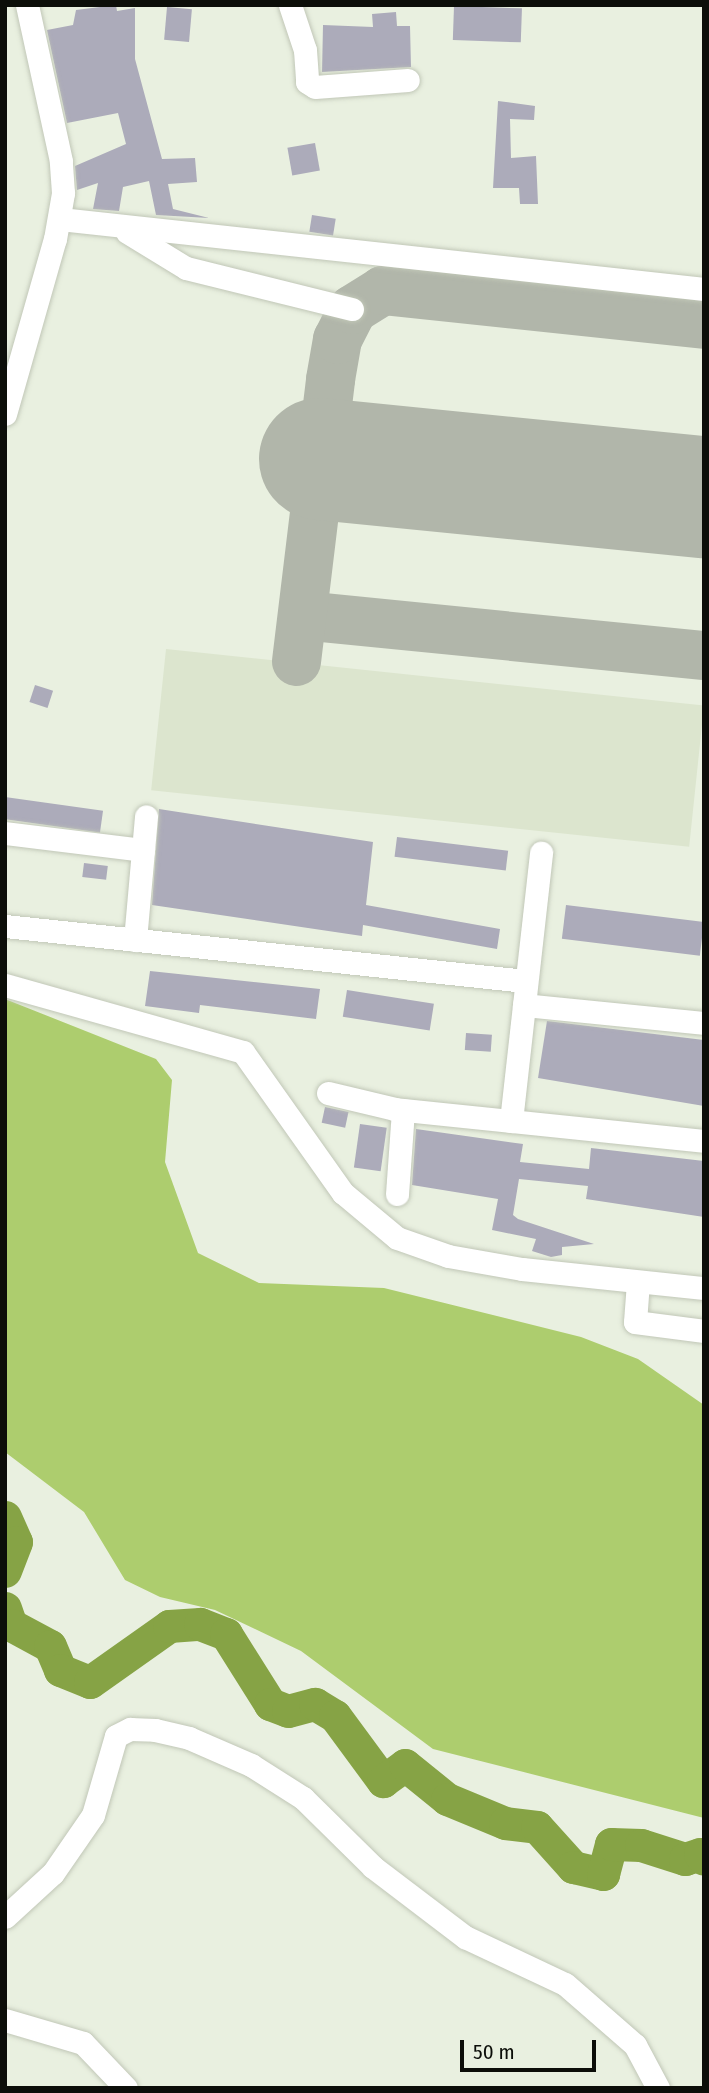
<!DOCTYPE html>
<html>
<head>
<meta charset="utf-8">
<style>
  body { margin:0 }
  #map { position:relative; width:709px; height:2093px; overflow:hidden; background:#e9f0e0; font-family:"Fira Sans Condensed",sans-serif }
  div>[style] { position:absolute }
  .built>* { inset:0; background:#dce5ce; transform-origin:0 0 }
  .forest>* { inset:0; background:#adcd6e }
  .river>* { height:33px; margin:-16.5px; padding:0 16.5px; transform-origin:16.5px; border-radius:16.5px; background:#86a345 }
  .taxiway>* { height:49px; margin:-24.5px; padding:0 24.5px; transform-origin:24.5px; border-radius:24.5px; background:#b1b6aa }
  .runway>* { height:122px; margin:-61px; padding:0 61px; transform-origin:61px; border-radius:61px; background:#b1b6aa }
  .building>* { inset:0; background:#acabba; transform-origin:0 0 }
  .roads { filter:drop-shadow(0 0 2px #c1c7b7) drop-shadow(0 0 2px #c1c7b7) }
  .minor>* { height:23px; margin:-11.5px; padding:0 11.5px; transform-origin:11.5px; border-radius:11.5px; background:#fff }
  span { translate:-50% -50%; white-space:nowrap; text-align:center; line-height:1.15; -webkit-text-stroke:5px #e9f0e0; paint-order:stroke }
  .frame { position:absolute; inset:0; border:7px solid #0c0e09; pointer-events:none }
  .scale { position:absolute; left:460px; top:2040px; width:136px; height:32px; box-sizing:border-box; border:4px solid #0c0e09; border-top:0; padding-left:9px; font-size:21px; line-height:24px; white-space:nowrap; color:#0c0e09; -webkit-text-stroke:5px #e9f0e0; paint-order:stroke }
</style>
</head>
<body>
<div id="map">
  <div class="built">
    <div style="left:166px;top:649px;width:541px;height:142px;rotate:6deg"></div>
  </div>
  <div class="forest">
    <div style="clip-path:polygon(5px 999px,156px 1059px,172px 1080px,165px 1162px,198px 1253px,259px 1283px,384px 1288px,581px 1337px,638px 1359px,704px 1405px,704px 1818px,433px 1749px,301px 1651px,215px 1610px,160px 1597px,125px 1580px,84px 1512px,5px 1452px)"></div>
  </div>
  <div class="river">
    <div style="left:5px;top:1517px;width:27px;rotate:66deg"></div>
    <div style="left:16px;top:1542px;width:31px;rotate:111deg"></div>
    <div style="left:5px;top:1608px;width:18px;rotate:71deg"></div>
    <div style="left:11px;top:1625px;width:44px;rotate:28.3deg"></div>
    <div style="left:50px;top:1646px;width:26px;rotate:67deg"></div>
    <div style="left:60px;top:1670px;width:32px;rotate:22deg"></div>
    <div style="left:90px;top:1682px;width:97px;rotate:-35.3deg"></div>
    <div style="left:169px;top:1626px;width:31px;rotate:-4deg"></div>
    <div style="left:200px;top:1624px;width:28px;rotate:21deg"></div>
    <div style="left:226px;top:1634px;width:83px;rotate:57.8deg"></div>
    <div style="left:270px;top:1704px;width:19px;rotate:21deg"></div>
    <div style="left:288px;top:1711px;width:28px;rotate:-15deg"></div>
    <div style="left:315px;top:1704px;width:23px;rotate:31deg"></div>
    <div style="left:335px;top:1716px;width:81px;rotate:53.6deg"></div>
    <div style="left:383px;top:1781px;width:27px;rotate:-36deg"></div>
    <div style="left:405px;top:1765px;width:54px;rotate:39deg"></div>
    <div style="left:447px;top:1799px;width:63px;rotate:22.5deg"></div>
    <div style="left:505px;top:1823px;width:32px;rotate:7deg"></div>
    <div style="left:537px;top:1827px;width:54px;rotate:48deg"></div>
    <div style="left:573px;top:1867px;width:31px;rotate:13deg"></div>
    <div style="left:603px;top:1874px;width:31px;rotate:-75deg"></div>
    <div style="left:611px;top:1844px;width:30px;rotate:2deg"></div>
    <div style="left:641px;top:1845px;width:46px;rotate:17.7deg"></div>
    <div style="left:685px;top:1859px;width:16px;rotate:-18deg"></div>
    <div style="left:700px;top:1854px;width:6px;rotate:51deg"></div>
  </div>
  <div class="taxiway">
    <div style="left:302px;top:615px;width:404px;rotate:5.7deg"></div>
    <div style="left:296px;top:661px;width:284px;rotate:-83.1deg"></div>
    <div style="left:330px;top:379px;width:41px;rotate:-80.1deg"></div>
    <div style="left:337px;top:339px;width:34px;rotate:-63deg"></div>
    <div style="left:352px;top:309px;width:36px;rotate:-32deg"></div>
    <div style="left:382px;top:290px;width:324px;rotate:6deg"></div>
  </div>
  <div class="runway">
    <div style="left:320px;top:459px;width:386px;rotate:5.7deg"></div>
  </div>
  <div class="building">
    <div style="clip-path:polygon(116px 5px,117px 11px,135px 8px,135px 59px,162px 159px,195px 158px,197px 182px,168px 184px,173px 209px,209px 218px,156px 215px,149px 181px,123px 187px,119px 211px,93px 209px,98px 183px,77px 190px,75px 166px,126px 144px,118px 113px,67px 123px,47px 30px,73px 25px,76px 10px)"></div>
    <div style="left:454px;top:6px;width:68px;height:34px;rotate:2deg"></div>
    <div style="left:167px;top:7px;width:25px;height:33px;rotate:5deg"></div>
    <div style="clip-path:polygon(396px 12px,397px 26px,410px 26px,411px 67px,322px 72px,323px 25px,373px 27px,372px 14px)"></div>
    <div style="clip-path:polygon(498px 101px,535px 106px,534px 120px,510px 119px,511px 158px,536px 156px,538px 204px,520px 204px,519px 188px,493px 188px)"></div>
    <div style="left:315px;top:143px;width:28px;height:28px;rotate:80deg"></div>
    <div style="left:312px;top:215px;width:24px;height:17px;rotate:9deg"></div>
    <div style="left:35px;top:685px;width:19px;height:18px;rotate:18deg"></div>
    <div style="left:5px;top:797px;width:99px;height:22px;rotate:8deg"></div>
    <div style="clip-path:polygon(159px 809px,373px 842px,366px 905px,500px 929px,497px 949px,363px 925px,362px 936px,152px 905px)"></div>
    <div style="left:397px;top:837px;width:112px;height:20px;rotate:7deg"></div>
    <div style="left:84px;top:863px;width:24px;height:14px;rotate:7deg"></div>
    <div style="left:566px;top:905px;width:139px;height:34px;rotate:7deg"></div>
    <div style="clip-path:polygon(150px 971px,320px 989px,316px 1019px,200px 1005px,199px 1013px,145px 1006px)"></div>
    <div style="left:347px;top:990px;width:88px;height:27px;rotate:9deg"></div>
    <div style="clip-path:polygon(547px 1021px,704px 1040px,704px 1106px,538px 1078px)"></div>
    <div style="left:466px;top:1033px;width:26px;height:17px;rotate:4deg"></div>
    <div style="left:325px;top:1107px;width:24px;height:16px;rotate:12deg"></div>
    <div style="left:360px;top:1124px;width:27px;height:44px;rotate:8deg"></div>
    <div style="clip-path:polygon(416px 1129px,523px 1144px,520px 1162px,589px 1169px,591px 1148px,704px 1161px,704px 1217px,586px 1199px,588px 1186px,519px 1179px,513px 1215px,518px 1219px,594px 1244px,562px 1247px,562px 1255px,551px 1257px,532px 1251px,536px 1239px,492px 1230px,498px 1199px,412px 1185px)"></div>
  </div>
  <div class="roads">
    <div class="minor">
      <div style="left:290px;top:5px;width:47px;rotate:71.6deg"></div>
      <div style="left:305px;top:50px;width:32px;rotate:86deg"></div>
      <div style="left:307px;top:82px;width:9px;rotate:32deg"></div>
      <div style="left:315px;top:87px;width:93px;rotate:-4.3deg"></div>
      <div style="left:60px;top:219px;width:648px;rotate:6.2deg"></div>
      <div style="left:127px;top:232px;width:69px;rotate:31.4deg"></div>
      <div style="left:186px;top:268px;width:171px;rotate:13.9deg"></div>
      <div style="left:5px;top:414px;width:182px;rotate:-74.1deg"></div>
      <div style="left:55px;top:239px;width:47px;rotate:-80.1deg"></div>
      <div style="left:63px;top:193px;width:32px;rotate:-94deg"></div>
      <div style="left:61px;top:161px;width:160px;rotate:-102.3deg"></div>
      <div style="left:5px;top:833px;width:139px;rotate:7deg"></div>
      <div style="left:5px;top:926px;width:524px;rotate:6.03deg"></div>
      <div style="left:135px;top:940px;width:124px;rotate:-84.9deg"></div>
      <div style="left:5px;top:985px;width:247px;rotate:15.7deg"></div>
      <div style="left:243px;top:1052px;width:173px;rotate:54.7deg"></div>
      <div style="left:343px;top:1193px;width:70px;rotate:39.8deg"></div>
      <div style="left:397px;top:1238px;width:54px;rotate:19.4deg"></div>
      <div style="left:448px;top:1256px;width:75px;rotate:10deg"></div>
      <div style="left:522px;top:1269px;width:183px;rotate:6deg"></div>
      <div style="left:524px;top:1005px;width:181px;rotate:5.7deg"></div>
      <div style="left:328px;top:1093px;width:69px;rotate:13.4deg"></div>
      <div style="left:395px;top:1109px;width:311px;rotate:5.9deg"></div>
      <div style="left:511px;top:1121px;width:270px;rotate:-83.6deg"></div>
      <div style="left:397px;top:1194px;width:84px;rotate:-85.9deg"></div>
      <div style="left:638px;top:1282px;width:40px;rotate:94.3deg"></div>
      <div style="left:635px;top:1322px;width:70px;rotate:7.4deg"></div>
      <div style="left:5px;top:1917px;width:65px;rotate:-42.5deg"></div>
      <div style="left:53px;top:1873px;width:70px;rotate:-55.4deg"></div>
      <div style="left:93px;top:1815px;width:82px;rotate:-73.8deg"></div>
      <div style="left:116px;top:1736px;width:16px;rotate:-27deg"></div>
      <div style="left:130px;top:1729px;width:25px;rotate:2deg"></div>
      <div style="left:155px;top:1730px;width:35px;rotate:13deg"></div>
      <div style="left:189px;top:1738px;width:68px;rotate:23.5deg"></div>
      <div style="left:251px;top:1765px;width:62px;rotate:32.4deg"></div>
      <div style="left:303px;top:1798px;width:98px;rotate:44.6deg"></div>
      <div style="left:373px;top:1867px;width:116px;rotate:37.3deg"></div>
      <div style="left:465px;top:1937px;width:110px;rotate:25.2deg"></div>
      <div style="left:565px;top:1984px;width:93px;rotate:41.1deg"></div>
      <div style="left:635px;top:2045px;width:49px;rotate:61.9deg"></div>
      <div style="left:5px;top:2020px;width:81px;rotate:16.4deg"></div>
      <div style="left:83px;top:2043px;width:62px;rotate:46.3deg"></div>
    </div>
  </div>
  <div class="frame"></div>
  <div class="scale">50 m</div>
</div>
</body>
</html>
